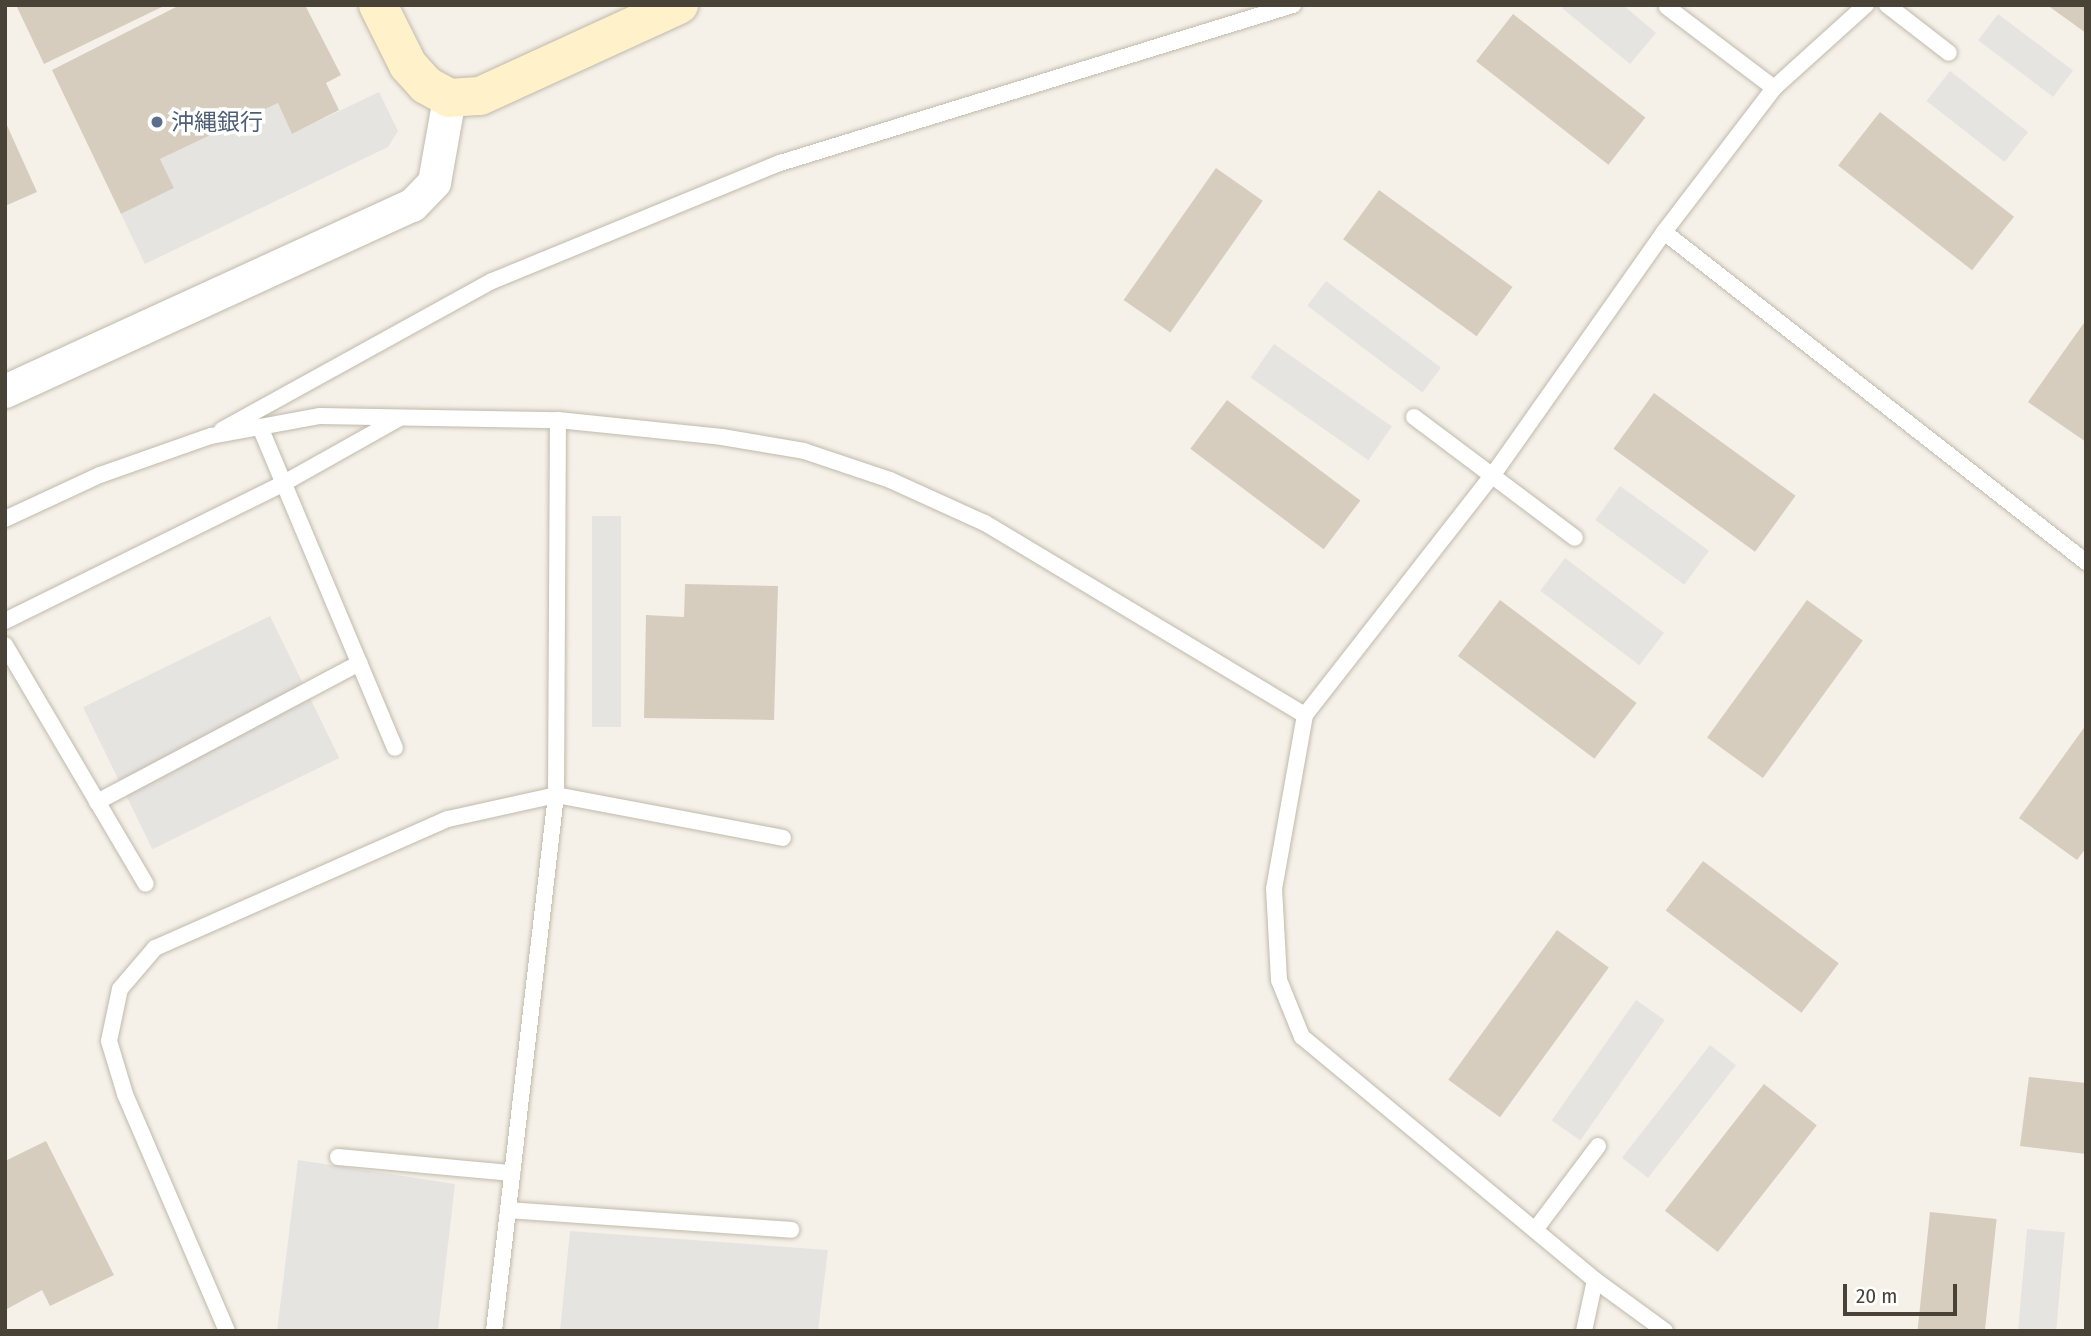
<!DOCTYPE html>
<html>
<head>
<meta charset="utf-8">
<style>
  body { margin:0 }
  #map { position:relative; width:2091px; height:1336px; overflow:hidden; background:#f5f1e9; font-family:"Fira Sans Condensed","Noto Sans JP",sans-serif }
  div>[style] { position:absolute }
  .parking>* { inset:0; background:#e6e4e1; transform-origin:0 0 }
  .building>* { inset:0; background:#d7cdbe; transform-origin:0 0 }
  .roads { filter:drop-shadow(0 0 2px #c1b9ab) drop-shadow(0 0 2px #c1b9ab) }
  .lane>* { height:16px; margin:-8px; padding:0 8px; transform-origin:8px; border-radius:8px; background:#fff }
  .street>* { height:33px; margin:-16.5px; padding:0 16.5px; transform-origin:16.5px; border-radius:16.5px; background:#fff }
  .secondary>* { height:38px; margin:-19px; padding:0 19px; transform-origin:19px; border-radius:19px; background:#fff1c9 }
  .dots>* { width:19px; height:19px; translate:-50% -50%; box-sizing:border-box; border:4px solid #fff; border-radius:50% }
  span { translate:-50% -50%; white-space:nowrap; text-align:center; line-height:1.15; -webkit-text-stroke:7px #fff; paint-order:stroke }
  .service-label { font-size:23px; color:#4e5e75 }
  .left { translate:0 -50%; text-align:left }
  .frame { position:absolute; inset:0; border:7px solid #494237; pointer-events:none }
  .scale { position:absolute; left:1843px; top:1284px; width:114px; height:32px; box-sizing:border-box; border:4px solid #494237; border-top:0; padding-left:9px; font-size:21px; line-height:24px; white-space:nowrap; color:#494237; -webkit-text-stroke:5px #fff; paint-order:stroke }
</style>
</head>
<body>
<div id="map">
  <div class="parking">
    <div style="clip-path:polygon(1564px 5px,1623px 5px,1656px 33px,1630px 64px,1562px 8px)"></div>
    <div style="left:1998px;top:14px;width:94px;height:33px;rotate:37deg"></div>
    <div style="left:1950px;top:71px;width:99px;height:38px;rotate:38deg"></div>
    <div style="clip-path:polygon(379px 92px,398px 131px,388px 147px,145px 264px,121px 214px,174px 188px,160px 159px,278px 103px,293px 133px)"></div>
    <div style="left:1326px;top:281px;width:144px;height:31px;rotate:37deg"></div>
    <div style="left:1274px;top:344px;width:144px;height:41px;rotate:35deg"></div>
    <div style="left:1620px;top:486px;width:110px;height:42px;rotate:36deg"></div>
    <div style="left:592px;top:516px;width:29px;height:211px"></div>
    <div style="left:1565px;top:558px;width:124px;height:41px;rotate:37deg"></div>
    <div style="left:270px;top:616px;width:158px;height:208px;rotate:64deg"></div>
    <div style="left:1636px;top:1000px;width:35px;height:147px;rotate:35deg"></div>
    <div style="left:1710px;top:1045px;width:33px;height:143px;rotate:38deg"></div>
    <div style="clip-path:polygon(298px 1160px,455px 1184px,438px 1331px,277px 1331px)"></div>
    <div style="left:2027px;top:1229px;width:38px;height:102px;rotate:5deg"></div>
    <div style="clip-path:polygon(570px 1231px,828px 1250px,818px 1331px,560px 1331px)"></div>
  </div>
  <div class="building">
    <div style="clip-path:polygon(16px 5px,166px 5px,44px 64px)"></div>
    <div style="clip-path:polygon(180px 5px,305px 5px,341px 75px,326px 83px,339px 110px,292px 134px,278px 103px,160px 159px,174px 188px,121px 214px,52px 70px)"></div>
    <div style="clip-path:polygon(2047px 5px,2086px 5px,2086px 33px)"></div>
    <div style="left:1513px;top:14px;width:168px;height:60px;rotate:38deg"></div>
    <div style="left:1880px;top:112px;width:170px;height:68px;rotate:38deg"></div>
    <div style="clip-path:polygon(5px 121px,37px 192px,5px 206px)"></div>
    <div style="left:1216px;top:168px;width:57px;height:161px;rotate:35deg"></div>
    <div style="left:1379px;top:190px;width:165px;height:61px;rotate:36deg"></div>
    <div style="clip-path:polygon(2086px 320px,2086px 442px,2028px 402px)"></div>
    <div style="left:1654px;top:393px;width:175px;height:69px;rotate:36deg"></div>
    <div style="left:1227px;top:400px;width:167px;height:61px;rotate:37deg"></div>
    <div style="clip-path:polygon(685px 584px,778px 586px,774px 720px,644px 718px,646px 615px,684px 617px)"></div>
    <div style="left:1500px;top:600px;width:171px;height:70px;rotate:37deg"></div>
    <div style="left:1807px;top:600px;width:69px;height:170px;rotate:36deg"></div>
    <div style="clip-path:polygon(2086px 725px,2086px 848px,2077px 860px,2019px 818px)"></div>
    <div style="left:1703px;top:861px;width:170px;height:62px;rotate:37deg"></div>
    <div style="left:1557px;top:930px;width:64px;height:185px;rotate:36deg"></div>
    <div style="clip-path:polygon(2029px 1077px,2086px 1083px,2086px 1154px,2020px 1146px)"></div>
    <div style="left:1764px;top:1084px;width:67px;height:161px;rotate:38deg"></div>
    <div style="clip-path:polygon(46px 1141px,114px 1275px,50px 1306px,42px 1290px,5px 1310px,5px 1161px)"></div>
    <div style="left:1930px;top:1212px;width:67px;height:120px;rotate:6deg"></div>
  </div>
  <div class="roads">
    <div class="lane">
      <div style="left:1887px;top:5px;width:78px;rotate:37.7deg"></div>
      <div style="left:1667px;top:7px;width:134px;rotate:37.1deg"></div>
      <div style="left:1664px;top:232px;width:536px;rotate:38.03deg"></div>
      <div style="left:1414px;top:417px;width:201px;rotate:36.9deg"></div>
      <div style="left:260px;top:427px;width:348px;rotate:67.2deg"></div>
      <div style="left:222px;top:430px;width:308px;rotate:-28.9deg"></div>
      <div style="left:492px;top:281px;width:311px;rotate:-22.3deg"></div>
      <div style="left:780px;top:163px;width:537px;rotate:-17.12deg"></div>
      <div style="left:5px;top:519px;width:105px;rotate:-24.9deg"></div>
      <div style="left:100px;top:475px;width:118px;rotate:-19.4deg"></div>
      <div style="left:211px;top:436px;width:111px;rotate:-10.4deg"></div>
      <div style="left:320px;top:416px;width:238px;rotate:1deg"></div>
      <div style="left:558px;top:420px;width:165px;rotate:5.9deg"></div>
      <div style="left:722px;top:437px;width:83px;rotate:9.7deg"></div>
      <div style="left:804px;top:451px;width:91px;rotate:18.6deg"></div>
      <div style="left:890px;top:480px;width:104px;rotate:24.4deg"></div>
      <div style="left:985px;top:523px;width:373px;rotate:31deg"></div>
      <div style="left:5px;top:621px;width:311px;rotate:-26.3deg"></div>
      <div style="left:284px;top:483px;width:131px;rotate:-29.3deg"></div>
      <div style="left:5px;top:645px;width:277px;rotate:59.5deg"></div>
      <div style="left:97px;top:802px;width:297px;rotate:-27.9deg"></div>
      <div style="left:338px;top:1157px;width:175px;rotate:5.3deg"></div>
      <div style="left:508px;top:1210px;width:284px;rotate:4deg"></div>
      <div style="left:1535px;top:1230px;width:105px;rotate:-53.1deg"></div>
      <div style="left:227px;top:1331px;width:258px;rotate:-113.3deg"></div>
      <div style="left:125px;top:1094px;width:55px;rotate:-106.8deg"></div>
      <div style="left:109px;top:1041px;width:53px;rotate:-78.1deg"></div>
      <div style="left:120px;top:989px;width:54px;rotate:-49.5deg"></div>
      <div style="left:155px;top:948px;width:320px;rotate:-23.8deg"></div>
      <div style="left:448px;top:819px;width:111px;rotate:-12.5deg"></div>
      <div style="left:556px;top:795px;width:231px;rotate:10.7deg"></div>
      <div style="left:494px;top:1331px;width:540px;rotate:-83.4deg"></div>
      <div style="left:556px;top:795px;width:375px;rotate:-89.7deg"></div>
      <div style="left:1584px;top:1331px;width:52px;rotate:-77.8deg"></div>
      <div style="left:1665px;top:1331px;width:87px;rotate:-143.9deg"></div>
      <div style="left:1595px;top:1280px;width:381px;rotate:-140.3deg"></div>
      <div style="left:1302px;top:1037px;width:61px;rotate:-112deg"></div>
      <div style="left:1279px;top:980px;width:91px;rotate:-93.1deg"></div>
      <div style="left:1274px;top:889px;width:177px;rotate:-79.9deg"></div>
      <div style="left:1305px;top:715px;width:303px;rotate:-52deg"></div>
      <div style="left:1492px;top:476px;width:299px;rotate:-54.8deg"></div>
      <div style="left:1664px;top:232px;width:181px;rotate:-52.6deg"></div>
      <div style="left:1774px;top:88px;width:124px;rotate:-42.1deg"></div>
    </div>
    <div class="street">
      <div style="left:5px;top:391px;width:447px;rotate:-24.6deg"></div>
      <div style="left:412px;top:205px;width:32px;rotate:-46deg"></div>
      <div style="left:434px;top:182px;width:85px;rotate:-79.9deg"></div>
    </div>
    <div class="secondary">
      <div style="left:378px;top:5px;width:67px;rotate:63.4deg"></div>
      <div style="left:408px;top:65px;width:27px;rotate:48deg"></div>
      <div style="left:426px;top:85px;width:26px;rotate:29deg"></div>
      <div style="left:449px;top:98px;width:31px;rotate:-4deg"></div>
      <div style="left:480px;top:96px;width:219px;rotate:-24.6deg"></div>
    </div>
  </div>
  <div class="dots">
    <div style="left:157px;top:122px;background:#5c6f8a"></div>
  </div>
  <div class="service-label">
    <span class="left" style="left:171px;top:122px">沖縄銀行</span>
  </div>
  <div class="frame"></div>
  <div class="scale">20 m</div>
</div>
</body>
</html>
